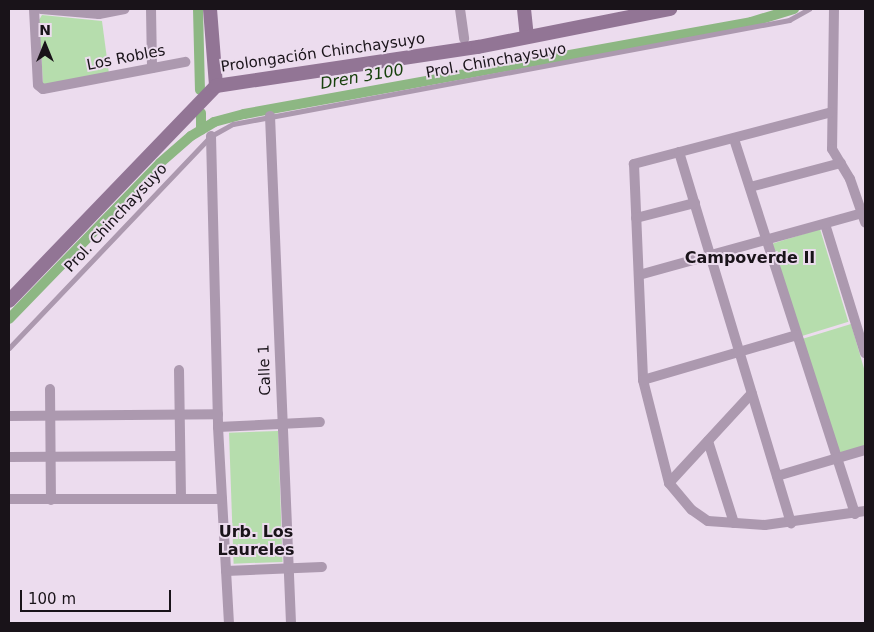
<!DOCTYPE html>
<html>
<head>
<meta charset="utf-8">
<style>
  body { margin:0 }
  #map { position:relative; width:874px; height:632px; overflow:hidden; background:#ecdcee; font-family:"DejaVu Sans",sans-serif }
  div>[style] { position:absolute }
  .green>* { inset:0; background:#b6ddad; transform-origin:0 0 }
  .canal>* { height:10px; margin:-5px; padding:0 5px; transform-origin:5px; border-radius:5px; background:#8db783 }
  .lane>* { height:5px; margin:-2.5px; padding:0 2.5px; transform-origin:2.5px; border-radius:2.5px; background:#ac99af }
  .street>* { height:10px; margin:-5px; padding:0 5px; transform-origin:5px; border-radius:5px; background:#ac99af }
  .secondary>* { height:14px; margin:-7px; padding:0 7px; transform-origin:7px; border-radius:7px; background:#927595 }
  span { translate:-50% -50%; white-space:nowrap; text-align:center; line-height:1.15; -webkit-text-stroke:4px #ecdcee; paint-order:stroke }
  .street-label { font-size:15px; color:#191319 }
  .water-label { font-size:16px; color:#18410d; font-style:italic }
  .neighbourhood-label { font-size:16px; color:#191319; font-weight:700 }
  .frame { position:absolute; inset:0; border:10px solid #191319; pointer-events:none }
  .north { position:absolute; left:20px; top:20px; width:50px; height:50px; -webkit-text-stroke:4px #ecdcee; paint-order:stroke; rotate:0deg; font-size:14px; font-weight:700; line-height:20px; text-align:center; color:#191319 }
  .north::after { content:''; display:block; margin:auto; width:18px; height:22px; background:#191319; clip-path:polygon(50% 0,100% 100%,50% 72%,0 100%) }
  .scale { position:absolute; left:20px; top:590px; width:151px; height:22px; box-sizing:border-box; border:2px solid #191319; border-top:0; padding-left:6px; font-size:15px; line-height:18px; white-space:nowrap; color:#191319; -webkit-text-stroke:4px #ecdcee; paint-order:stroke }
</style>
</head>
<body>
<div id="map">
  <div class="green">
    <div style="clip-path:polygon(42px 15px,102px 21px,109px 74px,46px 87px,43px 83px,39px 20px)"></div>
    <div style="left:820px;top:229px;width:97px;height:51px;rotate:73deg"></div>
    <div style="clip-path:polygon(851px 324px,865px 372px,865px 446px,838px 454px,802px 339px)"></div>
    <div style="left:278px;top:431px;width:131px;height:49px;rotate:88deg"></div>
  </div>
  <div class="canal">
    <div style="left:198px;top:9px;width:81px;rotate:88.6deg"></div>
    <div style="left:201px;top:113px;width:17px;rotate:90deg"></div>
    <div style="left:9px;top:319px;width:217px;rotate:-45.9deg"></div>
    <div style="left:160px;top:163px;width:41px;rotate:-41.1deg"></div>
    <div style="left:191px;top:136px;width:27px;rotate:-31deg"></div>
    <div style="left:214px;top:122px;width:31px;rotate:-15deg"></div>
    <div style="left:244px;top:114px;width:515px;rotate:-10.28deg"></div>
    <div style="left:751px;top:22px;width:45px;rotate:-16.8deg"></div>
  </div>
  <div class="lane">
    <div style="left:9px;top:348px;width:293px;rotate:-46.4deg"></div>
    <div style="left:211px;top:136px;width:25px;rotate:-29deg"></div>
    <div style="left:233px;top:124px;width:566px;rotate:-10.59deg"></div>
    <div style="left:789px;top:20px;width:23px;rotate:-29deg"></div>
  </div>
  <div class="street">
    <div style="left:34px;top:9px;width:76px;rotate:87deg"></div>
    <div style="left:38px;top:85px;width:6px;rotate:39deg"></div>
    <div style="left:43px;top:89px;width:145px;rotate:-10.8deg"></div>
    <div style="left:41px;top:9px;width:58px;rotate:4.9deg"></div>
    <div style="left:99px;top:14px;width:26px;rotate:-11deg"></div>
    <div style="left:151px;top:9px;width:59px;rotate:89deg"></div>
    <div style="left:460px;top:9px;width:30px;rotate:82deg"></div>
    <div style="left:834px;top:9px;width:140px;rotate:90.8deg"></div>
    <div style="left:832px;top:149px;width:35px;rotate:59deg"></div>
    <div style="left:850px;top:179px;width:46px;rotate:70.8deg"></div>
    <div style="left:832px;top:112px;width:205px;rotate:165.3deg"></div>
    <div style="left:634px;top:164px;width:216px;rotate:87.6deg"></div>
    <div style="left:643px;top:380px;width:106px;rotate:75.8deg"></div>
    <div style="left:669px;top:483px;width:35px;rotate:50deg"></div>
    <div style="left:692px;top:510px;width:19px;rotate:35deg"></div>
    <div style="left:708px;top:521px;width:57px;rotate:4deg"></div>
    <div style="left:765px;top:525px;width:101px;rotate:-8deg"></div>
    <div style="left:270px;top:116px;width:507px;rotate:87.63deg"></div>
    <div style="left:211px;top:136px;width:291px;rotate:88.6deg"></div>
    <div style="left:218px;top:427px;width:196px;rotate:86.8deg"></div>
    <div style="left:734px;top:139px;width:394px;rotate:72.1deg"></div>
    <div style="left:679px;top:152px;width:388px;rotate:73.2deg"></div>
    <div style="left:750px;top:187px;width:94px;rotate:-14.8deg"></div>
    <div style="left:636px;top:218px;width:61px;rotate:-14.3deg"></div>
    <div style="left:825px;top:224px;width:135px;rotate:72.8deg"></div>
    <div style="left:639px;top:275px;width:231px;rotate:-15.5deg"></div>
    <div style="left:179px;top:370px;width:129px;rotate:89.1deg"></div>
    <div style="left:643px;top:380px;width:160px;rotate:-16.3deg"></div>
    <div style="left:50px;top:389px;width:111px;rotate:89.5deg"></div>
    <div style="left:9px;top:416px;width:209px;rotate:-0.5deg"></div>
    <div style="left:218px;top:427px;width:102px;rotate:-2.8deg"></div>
    <div style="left:708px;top:441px;width:86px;rotate:72.4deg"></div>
    <div style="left:9px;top:457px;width:171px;rotate:-0.3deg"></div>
    <div style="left:777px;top:476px;width:92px;rotate:-16.5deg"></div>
    <div style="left:669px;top:483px;width:122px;rotate:-47.3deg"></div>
    <div style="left:9px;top:499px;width:213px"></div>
    <div style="left:226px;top:571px;width:96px;rotate:-2.4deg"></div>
  </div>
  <div class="secondary">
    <div style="left:210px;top:9px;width:77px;rotate:85.5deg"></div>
    <div style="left:524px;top:9px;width:28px;rotate:84deg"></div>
    <div style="left:9px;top:301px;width:298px;rotate:-46.1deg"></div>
    <div style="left:216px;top:86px;width:265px;rotate:-8.5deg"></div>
    <div style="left:478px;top:47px;width:196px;rotate:-11.2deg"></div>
  </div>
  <div class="street-label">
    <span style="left:323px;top:53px;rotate:-8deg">Prolongación Chinchaysuyo</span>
    <span style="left:126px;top:58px;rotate:-11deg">Los Robles</span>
    <span style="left:496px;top:61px;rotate:-10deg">Prol. Chinchaysuyo</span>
    <span style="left:116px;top:218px;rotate:-47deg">Prol. Chinchaysuyo</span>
    <span style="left:265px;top:370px;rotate:-92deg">Calle 1</span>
  </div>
  <div class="water-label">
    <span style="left:362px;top:77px;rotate:-10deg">Dren 3100</span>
  </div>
  <div class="neighbourhood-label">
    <span style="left:750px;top:258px">Campoverde II</span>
    <span style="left:256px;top:541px">Urb. Los<br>Laureles</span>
  </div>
  <div class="frame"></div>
  <div class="north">N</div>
  <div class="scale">100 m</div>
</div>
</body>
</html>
